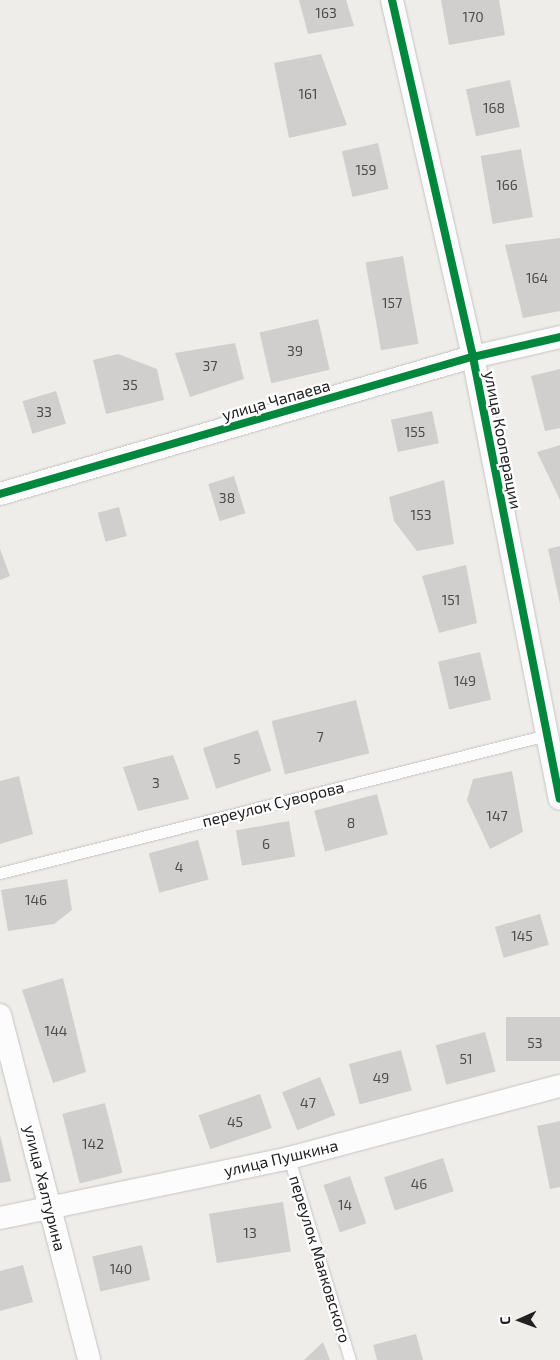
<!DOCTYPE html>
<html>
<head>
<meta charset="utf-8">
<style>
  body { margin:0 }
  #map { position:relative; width:560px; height:1360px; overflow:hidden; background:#efedea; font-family:"Exo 2",sans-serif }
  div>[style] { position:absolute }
  .building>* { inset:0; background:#d1cfcd; transform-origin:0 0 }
  .roads { filter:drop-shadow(0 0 1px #c5c4c2) drop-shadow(0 0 1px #c5c4c2) }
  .lane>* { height:11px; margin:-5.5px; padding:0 5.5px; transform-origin:5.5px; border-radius:5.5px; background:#fdfcfc }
  .street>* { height:22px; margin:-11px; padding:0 11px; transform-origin:11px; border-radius:11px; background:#fdfcfc }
  .cycleway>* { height:8px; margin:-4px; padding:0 4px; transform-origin:4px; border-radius:4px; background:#00873e }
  span { translate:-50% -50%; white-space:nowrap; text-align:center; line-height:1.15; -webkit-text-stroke:4.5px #fff; paint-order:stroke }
  .number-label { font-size:14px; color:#4d4c4c }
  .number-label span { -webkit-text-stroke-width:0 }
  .street-label { font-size:16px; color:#212121 }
  .north { position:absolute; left:495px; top:1295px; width:50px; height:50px; -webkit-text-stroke:4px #fff; paint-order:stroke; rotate:268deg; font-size:14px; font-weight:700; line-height:20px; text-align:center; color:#212121 }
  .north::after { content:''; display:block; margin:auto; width:18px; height:22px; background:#212121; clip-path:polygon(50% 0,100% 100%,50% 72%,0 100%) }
</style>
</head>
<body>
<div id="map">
  <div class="building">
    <div style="clip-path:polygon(299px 0,346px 0,354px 26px,308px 34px)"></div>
    <div style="clip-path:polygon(441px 0,499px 0,505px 35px,449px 45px)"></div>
    <div style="clip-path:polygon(321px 54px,347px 125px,289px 138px,274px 63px)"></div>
    <div style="left:510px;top:80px;width:48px;height:45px;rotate:78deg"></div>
    <div style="left:378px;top:143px;width:47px;height:37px;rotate:77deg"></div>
    <div style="left:521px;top:149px;width:69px;height:41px;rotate:80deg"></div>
    <div style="clip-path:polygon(560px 238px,560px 311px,523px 318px,505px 245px)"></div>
    <div style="left:403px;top:256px;width:89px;height:38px;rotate:80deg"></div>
    <div style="left:318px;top:319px;width:52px;height:60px;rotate:77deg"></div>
    <div style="clip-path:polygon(235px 343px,244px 379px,190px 397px,175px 353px)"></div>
    <div style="clip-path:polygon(118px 354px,157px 369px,164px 400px,106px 414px,93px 360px)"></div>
    <div style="clip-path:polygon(560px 369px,560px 428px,545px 431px,531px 376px)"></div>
    <div style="left:56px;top:391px;width:34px;height:35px;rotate:73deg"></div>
    <div style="left:432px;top:411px;width:33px;height:42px;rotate:78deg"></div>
    <div style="clip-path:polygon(560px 445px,560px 500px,537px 452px)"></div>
    <div style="left:234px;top:476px;width:39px;height:27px;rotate:73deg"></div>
    <div style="clip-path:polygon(444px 480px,454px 544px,417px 551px,394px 521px,389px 497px)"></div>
    <div style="left:119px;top:507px;width:30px;height:22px;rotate:75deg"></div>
    <div style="clip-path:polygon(560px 546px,560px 604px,548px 549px)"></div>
    <div style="clip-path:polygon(0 549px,10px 576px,0 580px)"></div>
    <div style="clip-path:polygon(466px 565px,477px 623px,439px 633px,422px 576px)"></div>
    <div style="left:480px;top:652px;width:49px;height:43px;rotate:77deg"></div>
    <div style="left:356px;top:700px;width:55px;height:87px;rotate:76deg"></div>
    <div style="left:258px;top:730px;width:43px;height:58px;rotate:72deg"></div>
    <div style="clip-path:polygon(173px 755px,189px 799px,138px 811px,123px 767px)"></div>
    <div style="clip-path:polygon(512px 771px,523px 832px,490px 849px,467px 800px,473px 779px)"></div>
    <div style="clip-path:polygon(19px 776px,33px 834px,0 844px,0 781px)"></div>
    <div style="left:377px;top:794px;width:42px;height:65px;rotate:75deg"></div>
    <div style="left:289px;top:821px;width:36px;height:54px;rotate:80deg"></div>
    <div style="left:198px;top:840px;width:41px;height:51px;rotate:75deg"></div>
    <div style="clip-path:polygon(67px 879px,72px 910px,54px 924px,8px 931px,1px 890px)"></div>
    <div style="left:540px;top:914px;width:32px;height:47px;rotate:74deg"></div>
    <div style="clip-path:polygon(63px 978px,86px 1072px,53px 1083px,22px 990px)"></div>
    <div style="left:560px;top:1017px;width:44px;height:54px;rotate:90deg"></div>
    <div style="left:485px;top:1032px;width:41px;height:51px;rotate:75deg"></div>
    <div style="left:401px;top:1050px;width:42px;height:54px;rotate:75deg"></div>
    <div style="left:320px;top:1077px;width:41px;height:41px;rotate:68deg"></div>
    <div style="left:260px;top:1094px;width:36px;height:65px;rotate:71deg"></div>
    <div style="left:105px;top:1103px;width:72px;height:44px;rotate:76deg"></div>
    <div style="clip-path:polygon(560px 1121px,560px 1187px,550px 1189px,537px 1126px)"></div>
    <div style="clip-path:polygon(0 1135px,11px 1181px,0 1183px)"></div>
    <div style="left:443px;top:1158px;width:35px;height:62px;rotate:72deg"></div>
    <div style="left:350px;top:1176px;width:50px;height:28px;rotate:71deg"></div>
    <div style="left:283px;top:1202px;width:50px;height:75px;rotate:81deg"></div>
    <div style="left:142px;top:1245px;width:36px;height:51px;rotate:77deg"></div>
    <div style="clip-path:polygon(23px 1265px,33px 1302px,0 1311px,0 1271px)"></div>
    <div style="clip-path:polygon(416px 1334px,423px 1360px,377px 1360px,373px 1345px)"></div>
    <div style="clip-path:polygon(323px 1342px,330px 1360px,304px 1360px)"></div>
  </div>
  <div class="roads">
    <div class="lane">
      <div style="left:0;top:873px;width:564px;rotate:-14.16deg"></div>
      <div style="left:289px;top:1158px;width:211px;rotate:73.2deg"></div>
    </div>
    <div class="street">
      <div style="left:392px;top:0;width:366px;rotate:77.2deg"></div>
      <div style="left:473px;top:357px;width:450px;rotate:78.9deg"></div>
      <div style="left:0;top:494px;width:492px;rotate:-16.2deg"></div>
      <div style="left:473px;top:357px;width:89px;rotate:-12.9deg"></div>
      <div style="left:0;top:1015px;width:356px;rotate:75.5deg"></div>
      <div style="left:0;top:1218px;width:295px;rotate:-11.7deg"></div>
      <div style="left:289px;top:1158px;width:280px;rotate:-14.9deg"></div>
    </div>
  </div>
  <div class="cycleway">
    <div style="left:392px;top:0;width:366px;rotate:77.2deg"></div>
    <div style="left:473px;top:357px;width:450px;rotate:78.9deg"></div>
    <div style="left:0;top:494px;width:492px;rotate:-16.2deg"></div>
    <div style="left:473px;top:357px;width:89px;rotate:-12.9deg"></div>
  </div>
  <div class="number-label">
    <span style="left:326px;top:13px">163</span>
    <span style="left:473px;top:17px">170</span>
    <span style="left:308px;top:94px">161</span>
    <span style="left:494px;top:108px">168</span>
    <span style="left:366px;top:170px">159</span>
    <span style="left:507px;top:185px">166</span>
    <span style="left:537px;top:278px">164</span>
    <span style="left:392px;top:303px">157</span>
    <span style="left:295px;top:351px">39</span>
    <span style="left:210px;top:366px">37</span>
    <span style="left:130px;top:385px">35</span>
    <span style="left:44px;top:412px">33</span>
    <span style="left:415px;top:432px">155</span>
    <span style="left:227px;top:498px">38</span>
    <span style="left:421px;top:515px">153</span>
    <span style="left:451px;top:600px">151</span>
    <span style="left:465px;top:681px">149</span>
    <span style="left:320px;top:737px">7</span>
    <span style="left:237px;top:759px">5</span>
    <span style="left:156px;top:783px">3</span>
    <span style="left:497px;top:816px">147</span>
    <span style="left:351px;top:823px">8</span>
    <span style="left:266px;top:844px">6</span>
    <span style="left:179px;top:867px">4</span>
    <span style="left:36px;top:900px">146</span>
    <span style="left:522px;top:936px">145</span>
    <span style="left:56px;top:1031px">144</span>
    <span style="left:535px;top:1043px">53</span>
    <span style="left:466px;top:1059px">51</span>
    <span style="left:381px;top:1078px">49</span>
    <span style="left:308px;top:1103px">47</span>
    <span style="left:235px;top:1122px">45</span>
    <span style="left:93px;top:1144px">142</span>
    <span style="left:419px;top:1184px">46</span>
    <span style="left:345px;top:1205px">14</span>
    <span style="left:250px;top:1233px">13</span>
    <span style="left:121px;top:1269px">140</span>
  </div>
  <div class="street-label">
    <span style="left:276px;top:400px;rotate:-16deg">улица Чапаева</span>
    <span style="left:503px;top:440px;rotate:79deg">улица Кооперации</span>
    <span style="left:273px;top:804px;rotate:-14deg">переулок Суворова</span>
    <span style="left:281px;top:1158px;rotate:-13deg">улица Пушкина</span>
    <span style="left:45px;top:1188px;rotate:76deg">улица Халтурина</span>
    <span style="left:320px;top:1259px;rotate:73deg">переулок Маяковского</span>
  </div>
  <div class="north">С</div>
</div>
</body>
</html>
